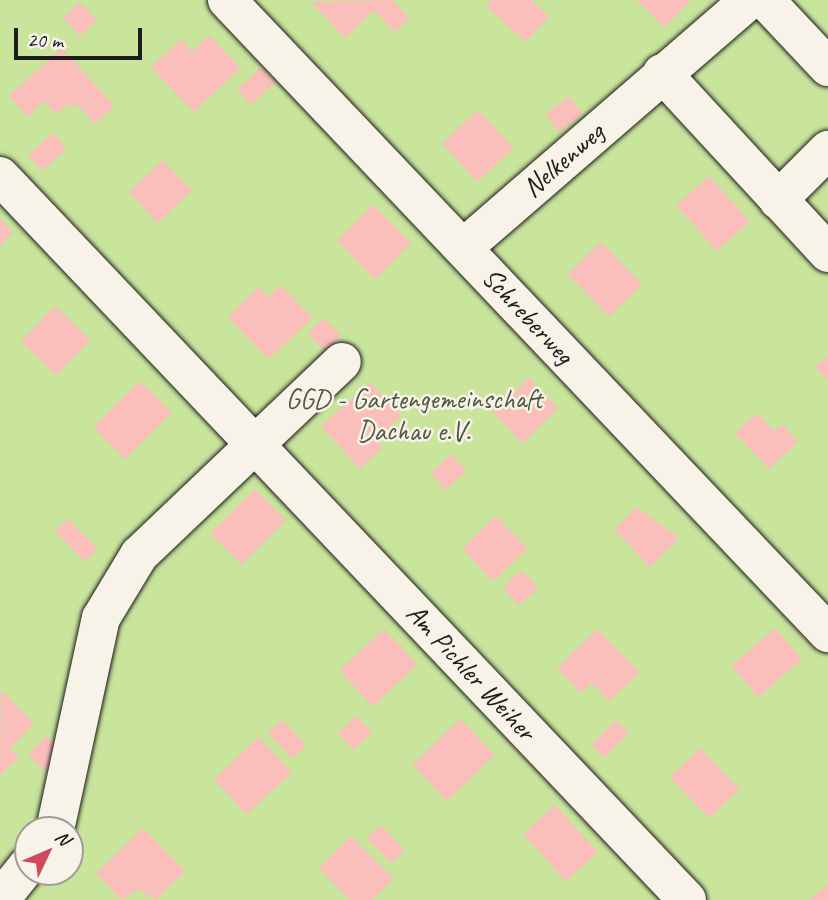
<!DOCTYPE html>
<html>
<head>
<meta charset="utf-8">
<style>
  body { margin:0 }
  #map { position:relative; width:828px; height:900px; overflow:hidden; background:#f8e3da; font-family:Caveat,sans-serif }
  div>[style] { position:absolute }
  .green>* { inset:0; background:#c9e59c }
  .building>* { inset:0; background:#fabebb; transform-origin:0 0 }
  .roads { filter:drop-shadow(0 0 2px #1c1c1c) drop-shadow(0 0 2px #1c1c1c) }
  .minor>* { height:38px; margin:-19px; padding:0 19px; transform-origin:19px; border-radius:19px; background:#f7f3e8 }
  span { translate:-50% -50%; white-space:nowrap; text-align:center; line-height:1.15; -webkit-text-stroke:5px #f7f3e8; paint-order:stroke }
  .street-label { font-size:28px; color:#1c1c1c }
  .park-label { font-size:28px; color:#505842 }
  .north { position:absolute; left:14px; top:816px; width:70px; height:70px; box-sizing:border-box; background:#f7f3e8; border:2px solid #9f9d96; border-radius:50%; rotate:46deg; font-size:19px; font-weight:700; line-height:28px; text-align:center; color:#1c1c1c }
  .north::after { content:''; display:block; margin:auto; width:24px; height:32px; background:#d1495b; clip-path:polygon(50% 0,100% 100%,50% 72%,0 100%) }
  .scale { position:absolute; left:14px; top:28px; width:128px; height:32px; box-sizing:border-box; border:4px solid #1c1c1c; border-top:0; padding-left:9px; font-size:21px; line-height:24px; white-space:nowrap; color:#1c1c1c; -webkit-text-stroke:5px #f7f3e8; paint-order:stroke }
</style>
</head>
<body>
<div id="map">
  <div class="green">
    <div style="clip-path:polygon(evenodd,0 0,828px 0,828px 900px,0 900px,0 0,28px 830px,70px 830px,70px 872px,28px 872px,28px 830px)"></div>
  </div>
  <div class="building">
    <div style="clip-path:polygon(393px 0,409px 18px,395px 32px,374px 10px,345px 38px,311px 2px)"></div>
    <div style="clip-path:polygon(491px 0,531px 0,549px 16px,526px 42px,486px 6px)"></div>
    <div style="clip-path:polygon(636px 0,691px 0,664px 27px)"></div>
    <div style="left:80px;top:2px;width:25px;height:23px;rotate:48deg"></div>
    <div style="clip-path:polygon(209px 35px,240px 68px,194px 112px,151px 67px,181px 39px,192px 52px)"></div>
    <div style="clip-path:polygon(62px 48px,114px 106px,95px 124px,80px 107px,68px 104px,56px 114px,44px 101px,27px 117px,9px 96px)"></div>
    <div style="left:261px;top:67px;width:21px;height:33px;rotate:47deg"></div>
    <div style="left:569px;top:96px;width:22px;height:30px;rotate:51deg"></div>
    <div style="left:478px;top:110px;width:52px;height:49px;rotate:47deg"></div>
    <div style="left:53px;top:133px;width:21px;height:33px;rotate:49deg"></div>
    <div style="left:163px;top:160px;width:42px;height:47px;rotate:47deg"></div>
    <div style="left:709px;top:176px;width:61px;height:44px;rotate:48deg"></div>
    <div style="left:373px;top:205px;width:54px;height:51px;rotate:45deg"></div>
    <div style="clip-path:polygon(0 218px,13px 233px,0 245px)"></div>
    <div style="left:601px;top:242px;width:59px;height:46px;rotate:46deg"></div>
    <div style="clip-path:polygon(281px 285px,312px 318px,269px 359px,228px 317px,258px 287px,268px 297px)"></div>
    <div style="left:55px;top:306px;width:49px;height:49px;rotate:44deg"></div>
    <div style="left:324px;top:318px;width:25px;height:22px;rotate:47deg"></div>
    <div style="clip-path:polygon(828px 355px,828px 380px,815px 367px)"></div>
    <div style="left:529px;top:378px;width:42px;height:50px;rotate:46deg"></div>
    <div style="left:140px;top:381px;width:45px;height:66px;rotate:45deg"></div>
    <div style="clip-path:polygon(370px 382px,401px 416px,376px 440px,383px 447px,360px 469px,321px 426px)"></div>
    <div style="clip-path:polygon(757px 413px,774px 431px,782px 424px,798px 442px,769px 469px,735px 433px)"></div>
    <div style="left:451px;top:454px;width:23px;height:28px;rotate:47deg"></div>
    <div style="left:255px;top:489px;width:44px;height:63px;rotate:45deg"></div>
    <div style="clip-path:polygon(637px 507px,679px 538px,650px 567px,614px 529px)"></div>
    <div style="left:496px;top:516px;width:45px;height:47px;rotate:46deg"></div>
    <div style="left:68px;top:519px;width:42px;height:18px;rotate:45deg"></div>
    <div style="left:522px;top:570px;width:24px;height:26px;rotate:48deg"></div>
    <div style="left:775px;top:628px;width:41px;height:58px;rotate:49deg"></div>
    <div style="left:384px;top:629px;width:49px;height:61px;rotate:47deg"></div>
    <div style="clip-path:polygon(597px 629px,640px 672px,609px 701px,592px 683px,581px 693px,557px 668px)"></div>
    <div style="clip-path:polygon(1px 690px,34px 723px,10px 748px,19px 757px,0 775px)"></div>
    <div style="left:356px;top:716px;width:23px;height:25px;rotate:47deg"></div>
    <div style="left:460px;top:719px;width:50px;height:66px;rotate:46deg"></div>
    <div style="left:282px;top:720px;width:35px;height:19px;rotate:46deg"></div>
    <div style="left:616px;top:720px;width:18px;height:35px;rotate:45deg"></div>
    <div style="left:46px;top:736px;width:23px;height:26px;rotate:43deg"></div>
    <div style="left:259px;top:737px;width:48px;height:62px;rotate:47deg"></div>
    <div style="left:700px;top:748px;width:57px;height:42px;rotate:46deg"></div>
    <div style="left:555px;top:805px;width:64px;height:43px;rotate:48deg"></div>
    <div style="left:381px;top:825px;width:35px;height:19px;rotate:47deg"></div>
    <div style="clip-path:polygon(143px 828px,185px 871px,156px 900px,138px 889px,122px 900px,96px 873px)"></div>
    <div style="clip-path:polygon(351px 836px,394px 879px,372px 900px,349px 900px,319px 868px)"></div>
    <div style="clip-path:polygon(828px 883px,828px 900px,810px 900px)"></div>
  </div>
  <div class="roads">
    <div class="minor">
      <div style="left:227px;top:0;width:873px;rotate:46.49deg"></div>
      <div style="left:765px;top:0;width:92px;rotate:46.8deg"></div>
      <div style="left:662px;top:73px;width:245px;rotate:47.3deg"></div>
      <div style="left:0;top:176px;width:998px;rotate:46.5deg"></div>
      <div style="left:778px;top:200px;width:71px;rotate:-45deg"></div>
      <div style="left:463px;top:248px;width:379px;rotate:-40.9deg"></div>
      <div style="left:55px;top:830px;width:217px;rotate:-77.8deg"></div>
      <div style="left:101px;top:618px;width:74px;rotate:-58.9deg"></div>
      <div style="left:139px;top:555px;width:280px;rotate:-43.6deg"></div>
      <div style="left:0;top:900px;width:45px;rotate:-51.3deg"></div>
    </div>
  </div>
  <div class="street-label">
    <span style="left:563px;top:160px;rotate:-41deg">Nelkenweg</span>
    <span style="left:528px;top:316px;rotate:47deg">Schreberweg</span>
    <span style="left:471px;top:672px;rotate:47deg">Am Pichler Weiher</span>
  </div>
  <div class="park-label">
    <span style="left:414px;top:415px">GGD - Gartengemeinschaft<br>Dachau e.V.</span>
  </div>
  <div class="north">N</div>
  <div class="scale">20 m</div>
</div>
</body>
</html>
